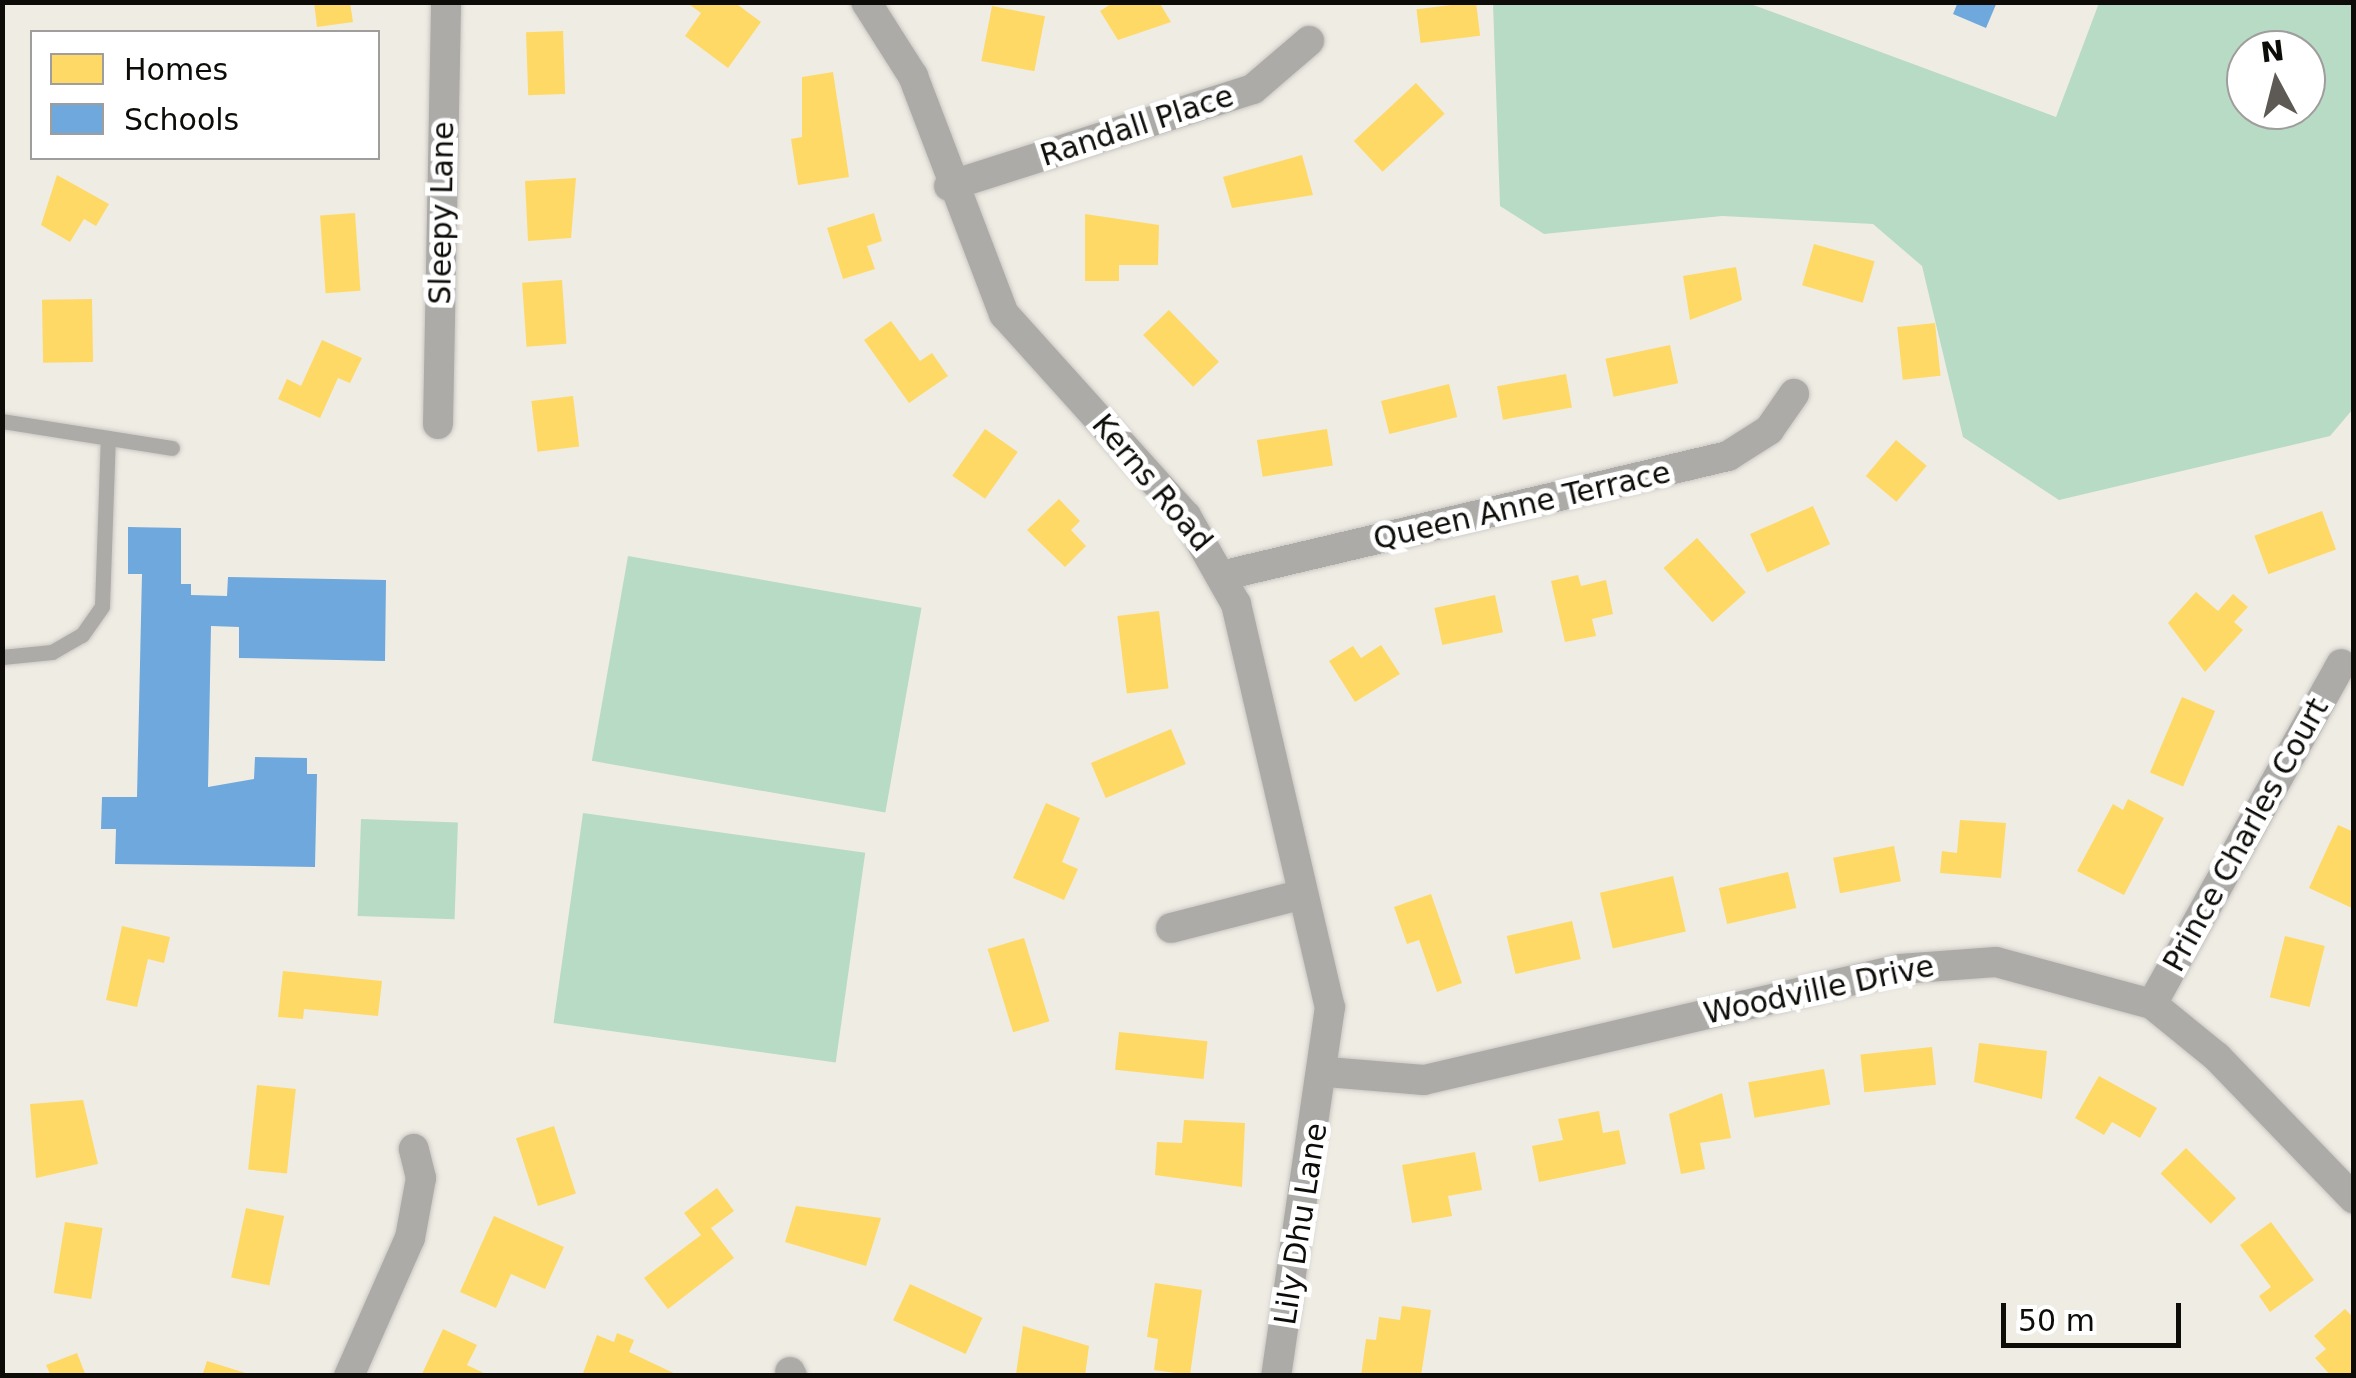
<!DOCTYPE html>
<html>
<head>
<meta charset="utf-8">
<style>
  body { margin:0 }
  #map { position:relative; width:2356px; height:1378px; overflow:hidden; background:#efece4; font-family:"DejaVu Sans",sans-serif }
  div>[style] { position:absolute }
  .green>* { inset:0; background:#b8dbc6; transform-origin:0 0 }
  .homes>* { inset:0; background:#ffd966; transform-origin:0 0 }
  .schools>* { inset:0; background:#6fa8dc }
  .roads { filter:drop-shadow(0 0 2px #cac7c2) drop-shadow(0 0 2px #cac7c2) }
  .service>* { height:15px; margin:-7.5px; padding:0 7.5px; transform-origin:7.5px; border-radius:7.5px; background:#adaba8 }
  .minor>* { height:30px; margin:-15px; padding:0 15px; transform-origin:15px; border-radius:15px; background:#adaba8 }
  span { translate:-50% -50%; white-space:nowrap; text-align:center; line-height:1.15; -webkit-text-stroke:10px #fff; paint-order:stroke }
  .street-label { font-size:30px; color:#0e0c08 }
  .frame { position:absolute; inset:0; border:5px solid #0e0c08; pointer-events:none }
  .legend { position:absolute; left:30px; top:30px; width:350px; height:130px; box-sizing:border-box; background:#fff; border:2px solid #9f9e9c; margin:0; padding:12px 18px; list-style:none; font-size:30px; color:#0e0c08 }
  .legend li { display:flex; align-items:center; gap:20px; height:50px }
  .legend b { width:50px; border:2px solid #9f9e9c }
  .north { position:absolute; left:2226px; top:30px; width:100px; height:100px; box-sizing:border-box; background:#fff; border:2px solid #9f9e9c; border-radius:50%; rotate:353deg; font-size:28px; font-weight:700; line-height:40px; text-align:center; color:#0e0c08 }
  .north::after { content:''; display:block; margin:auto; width:35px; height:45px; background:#5d5a55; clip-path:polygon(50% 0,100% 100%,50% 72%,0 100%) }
  .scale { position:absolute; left:2001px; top:1303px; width:180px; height:45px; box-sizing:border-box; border:5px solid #0e0c08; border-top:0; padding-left:12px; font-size:30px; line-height:35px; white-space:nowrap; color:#0e0c08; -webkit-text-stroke:8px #fff; paint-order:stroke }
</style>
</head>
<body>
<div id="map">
  <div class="green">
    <div style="clip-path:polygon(evenodd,1493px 3px,1748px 3px,2056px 117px,2099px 3px,2353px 3px,2353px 409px,2330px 436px,2059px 500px,1963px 437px,1922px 266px,1873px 224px,1722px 216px,1544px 234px,1500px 206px,1493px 3px,2246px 50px,2306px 50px,2306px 110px,2246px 110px,2246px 50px)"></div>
    <div style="left:628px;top:556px;width:298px;height:208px;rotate:10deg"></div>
    <div style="left:583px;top:813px;width:285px;height:212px;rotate:8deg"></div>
    <div style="left:361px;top:819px;width:97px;height:97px;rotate:2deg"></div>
  </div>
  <div class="homes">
    <div style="clip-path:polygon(314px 2px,350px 2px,353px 22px,317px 27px)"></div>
    <div style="clip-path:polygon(686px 2px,734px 2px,761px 22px,728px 68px,685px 36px,701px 13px)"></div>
    <div style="clip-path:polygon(1114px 2px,1159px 2px,1171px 22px,1118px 40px,1100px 11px)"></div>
    <div style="left:1476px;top:2px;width:34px;height:60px;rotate:83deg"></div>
    <div style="left:992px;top:6px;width:54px;height:56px;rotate:11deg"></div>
    <div style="left:563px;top:31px;width:63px;height:37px;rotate:88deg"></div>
    <div style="clip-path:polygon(833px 72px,849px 177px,798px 185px,791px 139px,802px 137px,802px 77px)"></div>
    <div style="left:1416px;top:83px;width:42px;height:85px;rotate:47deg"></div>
    <div style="clip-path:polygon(1302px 155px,1313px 195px,1232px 208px,1223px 177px)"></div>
    <div style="clip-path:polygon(57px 175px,109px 204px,96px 226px,84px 219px,70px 242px,41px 225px)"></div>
    <div style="clip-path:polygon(576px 178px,571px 238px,528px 241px,525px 181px)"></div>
    <div style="left:355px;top:213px;width:78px;height:35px;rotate:86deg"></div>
    <div style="clip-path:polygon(874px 213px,882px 241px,867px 246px,875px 269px,843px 279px,827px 228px)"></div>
    <div style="clip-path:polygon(1085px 214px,1159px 225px,1158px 265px,1119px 265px,1119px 281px,1085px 281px)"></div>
    <div style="left:1814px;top:244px;width:63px;height:43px;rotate:16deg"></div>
    <div style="clip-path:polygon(1736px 267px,1742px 300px,1690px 320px,1683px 276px)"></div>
    <div style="left:562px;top:280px;width:64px;height:40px;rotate:86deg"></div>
    <div style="left:92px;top:299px;width:63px;height:50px;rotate:89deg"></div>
    <div style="left:1169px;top:310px;width:72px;height:36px;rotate:46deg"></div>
    <div style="clip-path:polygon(891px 321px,920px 361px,932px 353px,948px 376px,909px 403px,864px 340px)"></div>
    <div style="left:1935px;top:323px;width:53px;height:38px;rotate:84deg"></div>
    <div style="clip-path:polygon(322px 340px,362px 358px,350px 383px,338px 378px,320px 418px,278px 399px,287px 379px,301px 386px)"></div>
    <div style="left:1670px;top:345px;width:39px;height:66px;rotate:78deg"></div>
    <div style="left:1566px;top:374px;width:34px;height:70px;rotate:80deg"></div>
    <div style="left:1449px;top:384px;width:34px;height:70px;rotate:76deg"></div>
    <div style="left:573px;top:396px;width:51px;height:42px;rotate:83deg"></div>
    <div style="left:985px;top:429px;width:40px;height:57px;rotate:35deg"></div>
    <div style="left:1327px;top:429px;width:37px;height:71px;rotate:81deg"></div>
    <div style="left:1896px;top:440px;width:40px;height:47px;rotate:40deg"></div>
    <div style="clip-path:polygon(1059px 499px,1080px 521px,1071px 530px,1086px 546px,1065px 567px,1027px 530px)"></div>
    <div style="left:1813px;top:506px;width:42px;height:69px;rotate:66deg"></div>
    <div style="left:2322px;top:511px;width:41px;height:72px;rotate:70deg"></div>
    <div style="left:1697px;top:538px;width:73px;height:45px;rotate:48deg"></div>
    <div style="clip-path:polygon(1578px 575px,1581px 586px,1606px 580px,1613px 614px,1592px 619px,1596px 636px,1565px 642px,1551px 581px)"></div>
    <div style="clip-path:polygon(2196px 592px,2218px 611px,2233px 594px,2248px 607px,2234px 622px,2243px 630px,2205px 672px,2168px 623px)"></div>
    <div style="left:1495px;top:595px;width:38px;height:62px;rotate:78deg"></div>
    <div style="left:1159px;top:611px;width:78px;height:42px;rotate:83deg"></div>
    <div style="clip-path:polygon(1381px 645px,1400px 674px,1355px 702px,1329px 661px,1353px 646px,1361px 658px)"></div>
    <div style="left:2182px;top:697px;width:36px;height:82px;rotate:23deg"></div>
    <div style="left:1171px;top:729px;width:38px;height:87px;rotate:67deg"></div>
    <div style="clip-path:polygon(2128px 799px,2164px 818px,2124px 895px,2077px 871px,2113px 804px,2123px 810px)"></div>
    <div style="clip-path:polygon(1046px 803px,1080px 818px,1062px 862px,1078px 869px,1064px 900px,1013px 878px)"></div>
    <div style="clip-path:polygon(1960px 820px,2006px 823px,2001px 878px,1940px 873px,1942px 851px,1957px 853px)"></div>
    <div style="clip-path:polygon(2338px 825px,2354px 832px,2354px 909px,2309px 888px)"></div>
    <div style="left:1894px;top:846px;width:36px;height:62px;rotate:79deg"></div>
    <div style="left:1788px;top:872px;width:37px;height:71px;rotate:77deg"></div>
    <div style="left:1673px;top:876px;width:57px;height:75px;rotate:77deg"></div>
    <div style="clip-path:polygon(1431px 894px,1462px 983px,1437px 992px,1419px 940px,1407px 944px,1394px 907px)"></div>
    <div style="left:1572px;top:921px;width:39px;height:67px;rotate:77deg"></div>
    <div style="clip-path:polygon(122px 926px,170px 937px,164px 963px,148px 959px,137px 1007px,106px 1000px)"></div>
    <div style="left:2285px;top:936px;width:41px;height:63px;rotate:14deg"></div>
    <div style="left:1024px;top:938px;width:87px;height:38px;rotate:73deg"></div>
    <div style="clip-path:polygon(283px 971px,382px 981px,378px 1016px,304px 1009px,303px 1019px,278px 1017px)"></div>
    <div style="left:1119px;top:1032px;width:89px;height:38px;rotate:6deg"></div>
    <div style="clip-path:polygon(1979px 1043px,2047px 1051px,2042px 1099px,1974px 1082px)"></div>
    <div style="left:1932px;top:1047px;width:38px;height:72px;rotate:84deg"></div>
    <div style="left:1824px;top:1069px;width:36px;height:77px;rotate:80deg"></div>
    <div style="clip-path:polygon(2099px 1076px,2157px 1108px,2140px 1138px,2112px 1122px,2104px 1135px,2075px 1118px)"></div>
    <div style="left:257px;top:1085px;width:39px;height:85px;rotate:6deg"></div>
    <div style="clip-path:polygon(1722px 1093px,1731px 1138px,1700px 1143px,1705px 1169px,1681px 1174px,1669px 1114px)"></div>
    <div style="clip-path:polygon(83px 1100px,98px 1164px,36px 1178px,30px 1104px)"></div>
    <div style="clip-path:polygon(1599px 1111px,1603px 1133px,1619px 1130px,1626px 1164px,1539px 1182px,1532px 1146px,1563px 1140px,1558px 1119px)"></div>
    <div style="clip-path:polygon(1184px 1120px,1245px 1123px,1242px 1187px,1155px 1175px,1157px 1142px,1182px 1143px)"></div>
    <div style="left:554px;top:1126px;width:71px;height:40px;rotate:72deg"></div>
    <div style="left:2186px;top:1148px;width:71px;height:36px;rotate:45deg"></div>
    <div style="clip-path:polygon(1475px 1152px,1482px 1190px,1448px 1196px,1452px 1216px,1412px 1223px,1402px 1165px)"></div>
    <div style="clip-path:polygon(717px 1188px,734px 1211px,711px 1228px,734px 1258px,668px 1309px,644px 1278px,701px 1235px,684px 1213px)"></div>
    <div style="clip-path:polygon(796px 1206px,881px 1218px,866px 1266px,785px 1242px)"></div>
    <div style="left:246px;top:1208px;width:39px;height:71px;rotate:12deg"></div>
    <div style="clip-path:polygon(494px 1216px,564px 1247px,545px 1289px,511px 1274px,496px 1308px,460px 1292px)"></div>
    <div style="left:65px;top:1222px;width:38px;height:72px;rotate:9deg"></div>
    <div style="clip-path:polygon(2271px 1222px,2314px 1280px,2270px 1312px,2259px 1296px,2271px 1287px,2240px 1245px)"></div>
    <div style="clip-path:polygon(1155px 1283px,1202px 1290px,1190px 1375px,1154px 1370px,1158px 1339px,1147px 1337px)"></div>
    <div style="left:910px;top:1284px;width:80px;height:40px;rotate:25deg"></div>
    <div style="clip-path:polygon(1402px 1306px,1431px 1310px,1421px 1376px,1361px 1376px,1366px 1339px,1376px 1340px,1379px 1317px,1400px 1320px)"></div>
    <div style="clip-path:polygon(2345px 1309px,2354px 1318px,2354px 1376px,2331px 1376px,2315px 1358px,2326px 1349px,2314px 1336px)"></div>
    <div style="clip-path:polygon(1023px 1326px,1089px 1346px,1085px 1376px,1016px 1374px)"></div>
    <div style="clip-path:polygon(443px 1329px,477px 1345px,467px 1365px,490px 1376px,421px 1376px)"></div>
    <div style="clip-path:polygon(617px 1333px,634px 1340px,629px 1352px,680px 1376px,582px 1376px,597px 1335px,614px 1342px)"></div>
    <div style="clip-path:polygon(77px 1353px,86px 1376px,51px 1376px,46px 1365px)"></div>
    <div style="clip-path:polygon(207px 1361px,252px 1375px,252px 1376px,202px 1376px)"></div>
  </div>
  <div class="schools">
    <div style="clip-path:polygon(1958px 2px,1997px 2px,1986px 28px,1953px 14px)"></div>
    <div style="clip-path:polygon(128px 527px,181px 528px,181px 584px,191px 584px,191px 595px,227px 596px,228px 577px,386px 580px,385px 661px,239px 658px,239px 627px,211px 626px,208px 787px,254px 779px,255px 757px,307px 758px,307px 774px,317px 774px,315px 867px,115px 864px,116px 829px,101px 829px,102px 797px,137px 797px,142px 574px,128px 574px)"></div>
  </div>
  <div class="roads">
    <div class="service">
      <div style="left:2px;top:421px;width:172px;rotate:9deg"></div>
      <div style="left:2px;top:657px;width:50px;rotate:-5.7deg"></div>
      <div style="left:52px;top:652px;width:34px;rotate:-30deg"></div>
      <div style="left:82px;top:635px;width:35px;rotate:-55deg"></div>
      <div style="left:102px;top:606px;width:168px;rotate:-88deg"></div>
    </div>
    <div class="minor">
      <div style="left:866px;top:2px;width:88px;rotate:57.6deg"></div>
      <div style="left:913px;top:76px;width:255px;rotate:69.1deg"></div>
      <div style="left:1004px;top:314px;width:272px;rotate:48deg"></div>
      <div style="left:1186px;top:516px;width:101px;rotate:60.4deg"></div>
      <div style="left:1236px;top:604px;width:414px;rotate:76.9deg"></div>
      <div style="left:1330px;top:1007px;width:373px;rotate:98.3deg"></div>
      <div style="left:949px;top:186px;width:319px;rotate:-17.7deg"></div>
      <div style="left:1253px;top:89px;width:74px;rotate:-40.6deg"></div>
      <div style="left:438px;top:424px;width:422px;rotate:-88.9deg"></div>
      <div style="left:1225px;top:575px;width:517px;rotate:-13.31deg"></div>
      <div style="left:1728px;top:456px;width:49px;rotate:-32.4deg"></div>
      <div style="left:1769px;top:430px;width:44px;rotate:-55.2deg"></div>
      <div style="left:1171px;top:928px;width:136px;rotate:-14.4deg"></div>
      <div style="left:2152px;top:1004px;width:389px;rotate:-60.9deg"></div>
      <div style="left:1327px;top:1072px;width:97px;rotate:4.7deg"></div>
      <div style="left:1424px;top:1080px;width:489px;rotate:-13.1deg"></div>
      <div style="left:1900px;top:969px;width:96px;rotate:-4.2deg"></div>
      <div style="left:1996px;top:962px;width:162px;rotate:15.1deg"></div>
      <div style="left:2152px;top:1004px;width:84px;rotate:39.2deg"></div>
      <div style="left:2217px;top:1057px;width:197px;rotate:46deg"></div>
      <div style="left:790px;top:1372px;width:4px;rotate:63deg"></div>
      <div style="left:349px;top:1376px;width:151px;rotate:-66.2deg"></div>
      <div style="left:410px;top:1238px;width:61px;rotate:-79.6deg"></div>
      <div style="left:421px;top:1178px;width:30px;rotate:-104deg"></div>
    </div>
  </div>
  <div class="street-label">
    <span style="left:1137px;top:126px;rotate:-18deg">Randall Place</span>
    <span style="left:442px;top:213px;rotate:-89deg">Sleepy Lane</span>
    <span style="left:1152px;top:483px;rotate:50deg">Kerns Road</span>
    <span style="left:1522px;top:506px;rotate:-13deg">Queen Anne Terrace</span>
    <span style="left:2246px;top:835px;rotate:-61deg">Prince Charles Court</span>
    <span style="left:1819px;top:990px;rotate:-12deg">Woodville Drive</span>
    <span style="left:1301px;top:1224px;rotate:-81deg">Lily Dhu Lane</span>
  </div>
  <div class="frame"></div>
  <ul class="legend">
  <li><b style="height:28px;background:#ffd966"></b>Homes</li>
  <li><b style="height:28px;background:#6fa8dc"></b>Schools</li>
  </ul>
  <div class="north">N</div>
  <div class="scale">50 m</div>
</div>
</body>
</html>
